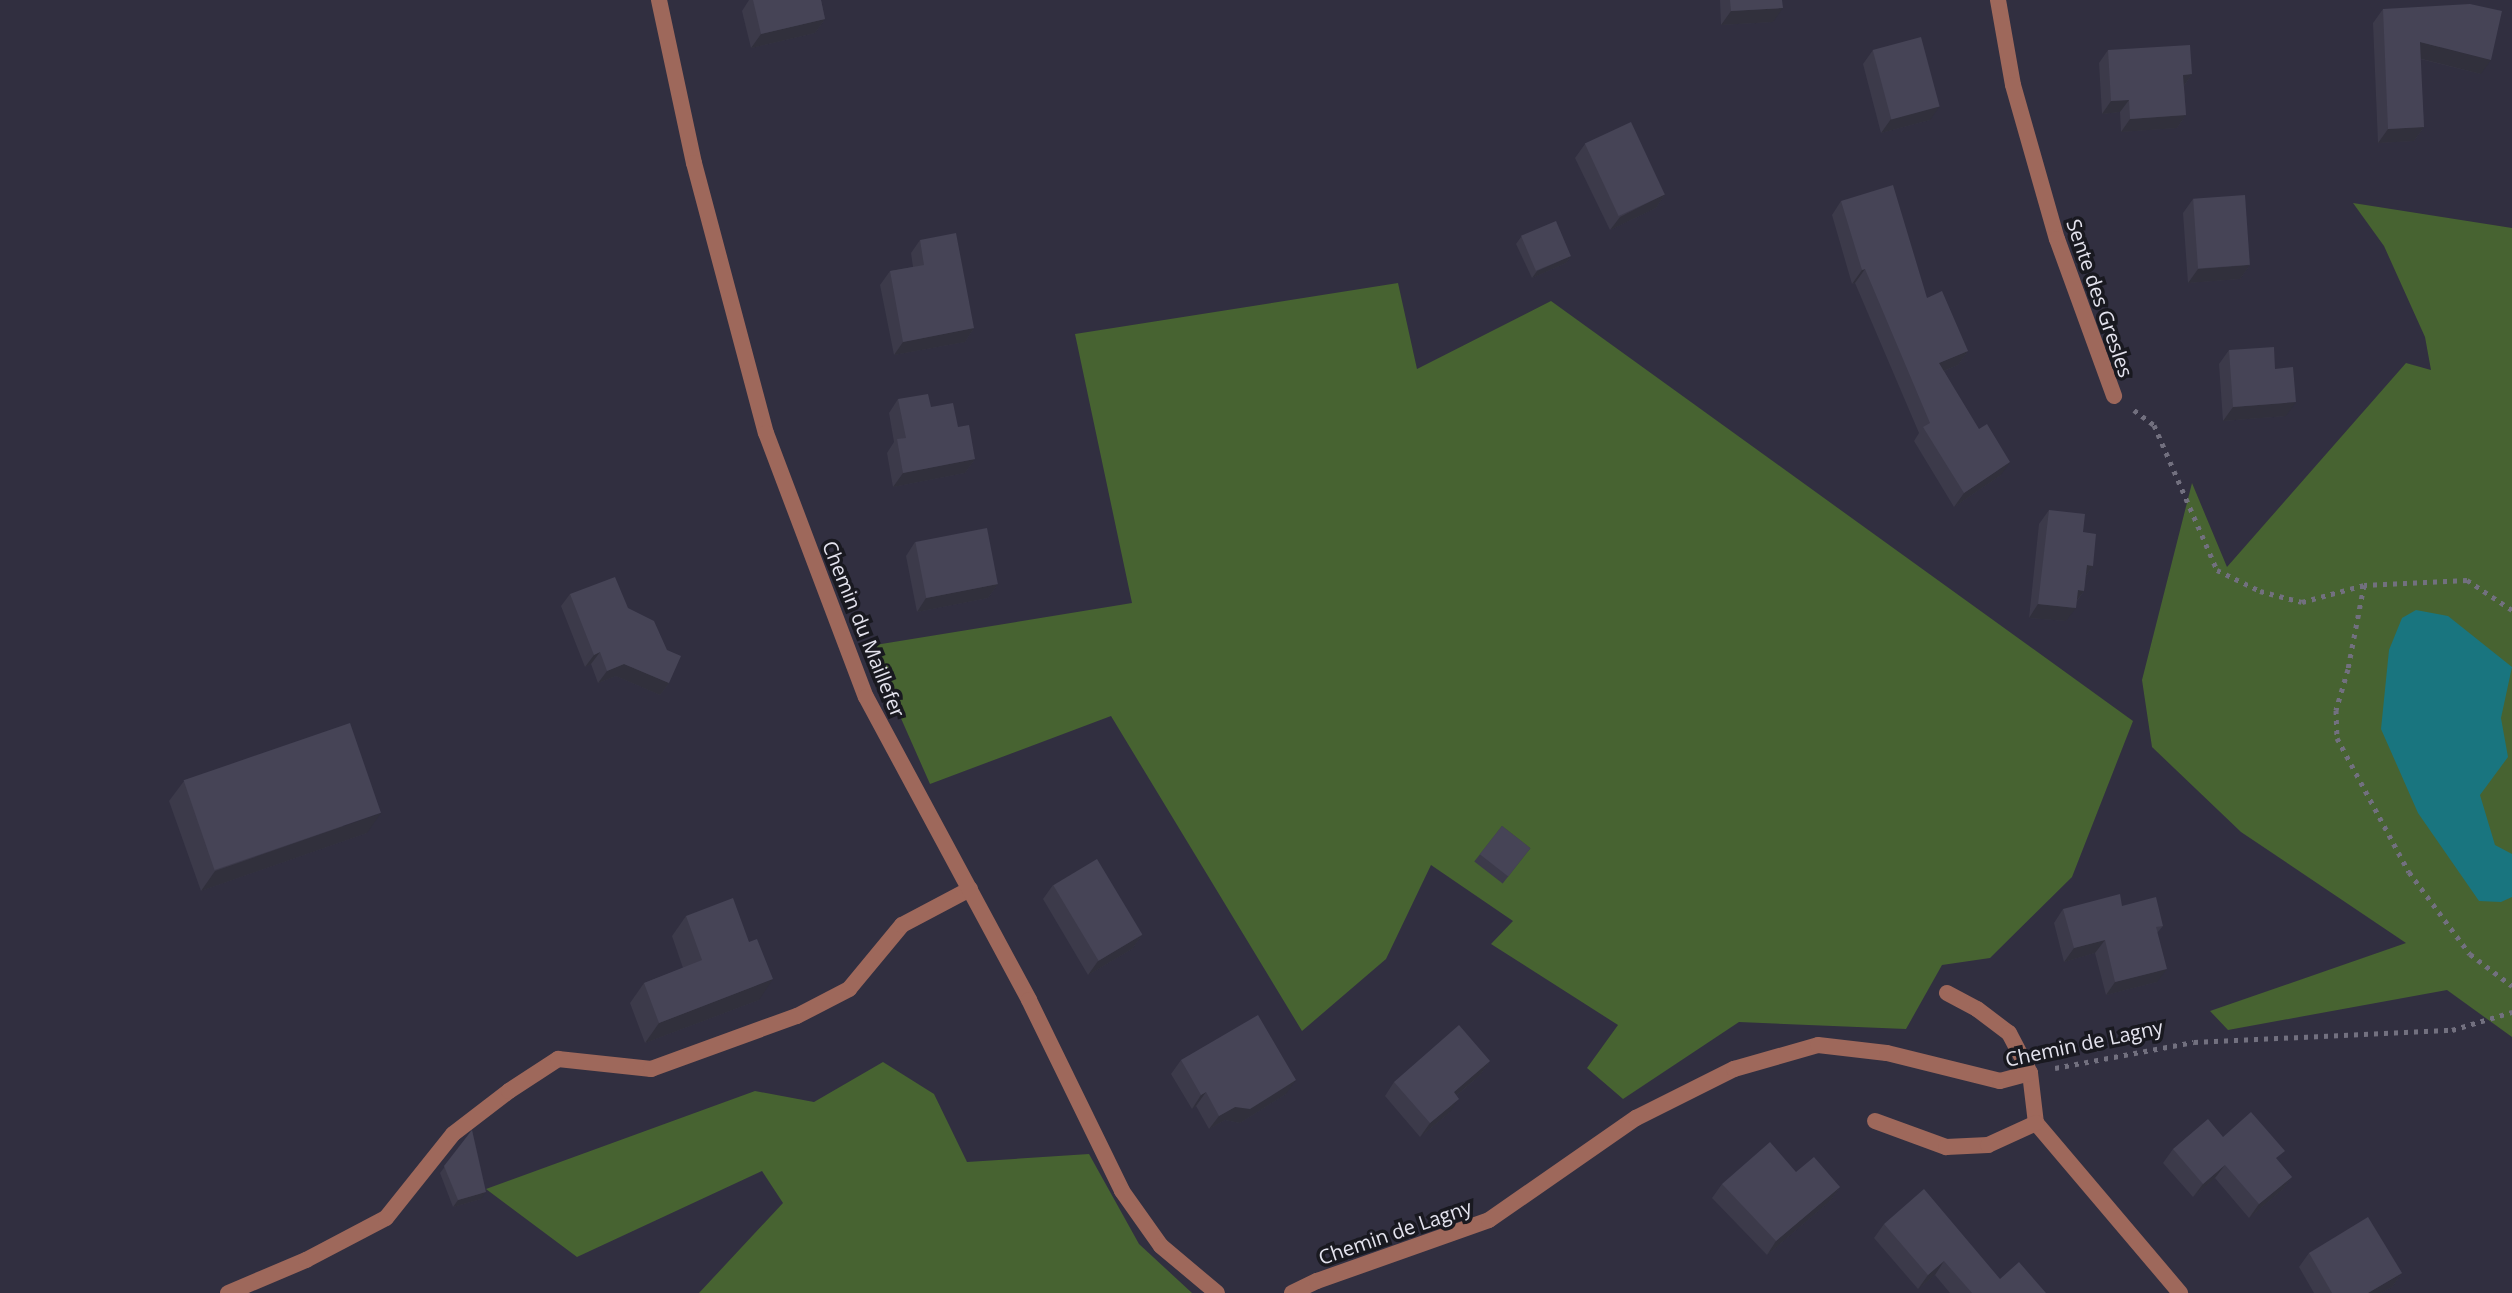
<!DOCTYPE html>
<html>
<head>
<meta charset="utf-8">
<style>
  body { margin:0 }
  #map { position:relative; width:2512px; height:1293px; overflow:hidden; background:#312f40; font-family:"Open Sans",sans-serif }
  div>[style] { position:absolute }
  .green>* { inset:0; background:#476331 }
  .water>* { inset:0; background:#19757f }
  .path>* { height:5px; margin-top:-2.5px; transform-origin:0; background:repeating-linear-gradient(90deg,#72707f 0 4px,transparent 0 10px) }
  .service>* { height:16px; margin:-8px; padding:0 8px; transform-origin:8px; border-radius:8px; background:#9e685b }
  .minor>* { height:16px; margin:-8px; padding:0 8px; transform-origin:8px; border-radius:8px; background:#9e685b }
  .wall>* { inset:0; background:#3c3a4a; transform-origin:0 0 }
  .shaded-wall>* { inset:0; background:#31303c }
  .building>* { inset:0; background:#464456; transform-origin:0 0 }
  span { translate:-50% -50%; white-space:nowrap; text-align:center; line-height:1.15; -webkit-text-stroke:7px #191920; paint-order:stroke }
  .street-label { font-size:20px; color:#e4e3ee }
</style>
</head>
<body>
<div id="map">
  <div class="green">
    <div style="clip-path:polygon(2353px 203px,2512px 228px,2512px 1037px,2447px 990px,2228px 1030px,2210px 1011px,2406px 943px,2241px 832px,2152px 747px,2142px 680px,2192px 483px,2227px 567px,2406px 363px,2431px 370px,2425px 337px,2384px 246px)"></div>
    <div style="clip-path:polygon(1398px 283px,1417px 369px,1551px 301px,2133px 721px,2072px 877px,1990px 958px,1942px 965px,1906px 1029px,1739px 1022px,1623px 1099px,1587px 1068px,1618px 1025px,1491px 944px,1513px 921px,1431px 865px,1386px 959px,1302px 1031px,1111px 716px,930px 784px,869px 646px,1132px 603px,1075px 334px)"></div>
    <div style="clip-path:polygon(883px 1062px,934px 1094px,967px 1162px,1089px 1154px,1139px 1244px,1192px 1293px,699px 1293px,783px 1203px,762px 1171px,577px 1257px,486px 1189px,755px 1091px,814px 1102px)"></div>
  </div>
  <div class="water">
    <div style="clip-path:polygon(2416px 610px,2448px 616px,2512px 667px,2501px 718px,2508px 757px,2480px 795px,2495px 845px,2512px 854px,2512px 897px,2501px 902px,2479px 901px,2418px 813px,2381px 729px,2389px 650px,2402px 618px)"></div>
  </div>
  <div class="path">
    <div style="left:2134px;top:410px;width:25px;rotate:37deg"></div>
    <div style="left:2154px;top:425px;width:158px;rotate:66.5deg"></div>
    <div style="left:2217px;top:570px;width:48px;rotate:26deg"></div>
    <div style="left:2260px;top:591px;width:43px;rotate:14.7deg"></div>
    <div style="left:2302px;top:602px;width:64px;rotate:-15.3deg"></div>
    <div style="left:2512px;top:610px;width:54px;rotate:-146.3deg"></div>
    <div style="left:2467px;top:580px;width:103px;rotate:177.2deg"></div>
    <div style="left:2364px;top:585px;width:86px;rotate:100.8deg"></div>
    <div style="left:2348px;top:669px;width:43px;rotate:106.3deg"></div>
    <div style="left:2336px;top:710px;width:28px;rotate:88deg"></div>
    <div style="left:2337px;top:738px;width:152px;rotate:61.8deg"></div>
    <div style="left:2409px;top:872px;width:102px;rotate:53.4deg"></div>
    <div style="left:2470px;top:954px;width:53px;rotate:37.3deg"></div>
    <div style="left:2055px;top:1068px;width:141px;rotate:-10.6deg"></div>
    <div style="left:2194px;top:1042px;width:258px;rotate:-2.7deg"></div>
    <div style="left:2452px;top:1030px;width:63px;rotate:-16.7deg"></div>
  </div>
  <div class="service">
    <div style="left:228px;top:1293px;width:85px;rotate:-22.9deg"></div>
    <div style="left:306px;top:1260px;width:90px;rotate:-27.7deg"></div>
    <div style="left:386px;top:1218px;width:107px;rotate:-51.4deg"></div>
    <div style="left:453px;top:1134px;width:71px;rotate:-37.5deg"></div>
    <div style="left:509px;top:1091px;width:59px;rotate:-33.1deg"></div>
    <div style="left:558px;top:1059px;width:94px;rotate:6.1deg"></div>
    <div style="left:651px;top:1069px;width:155px;rotate:-20deg"></div>
    <div style="left:797px;top:1016px;width:59px;rotate:-27.4deg"></div>
    <div style="left:849px;top:989px;width:83px;rotate:-50.4deg"></div>
    <div style="left:902px;top:925px;width:77px;rotate:-27.9deg"></div>
  </div>
  <div class="minor">
    <div style="left:659px;top:0;width:167px;rotate:77.9deg"></div>
    <div style="left:694px;top:163px;width:279px;rotate:75.1deg"></div>
    <div style="left:766px;top:433px;width:282px;rotate:69.3deg"></div>
    <div style="left:866px;top:697px;width:344px;rotate:61.7deg"></div>
    <div style="left:1029px;top:1000px;width:212px;rotate:64deg"></div>
    <div style="left:1122px;top:1191px;width:67px;rotate:54.7deg"></div>
    <div style="left:1161px;top:1246px;width:73px;rotate:40deg"></div>
    <div style="left:1998px;top:0;width:86px;rotate:80deg"></div>
    <div style="left:2013px;top:85px;width:160px;rotate:74.1deg"></div>
    <div style="left:2057px;top:239px;width:167px;rotate:70deg"></div>
    <div style="left:1947px;top:993px;width:34px;rotate:28deg"></div>
    <div style="left:1977px;top:1009px;width:40px;rotate:37deg"></div>
    <div style="left:2009px;top:1033px;width:45px;rotate:62.3deg"></div>
    <div style="left:2030px;top:1073px;width:50px;rotate:83.2deg"></div>
    <div style="left:2036px;top:1123px;width:223px;rotate:49.7deg"></div>
    <div style="left:1875px;top:1121px;width:76px;rotate:20.1deg"></div>
    <div style="left:1946px;top:1147px;width:42px;rotate:-2.7deg"></div>
    <div style="left:1988px;top:1145px;width:53px;rotate:-24.6deg"></div>
    <div style="left:1292px;top:1293px;width:28px;rotate:-26deg"></div>
    <div style="left:1317px;top:1281px;width:182px;rotate:-19.5deg"></div>
    <div style="left:1489px;top:1220px;width:179px;rotate:-34.8deg"></div>
    <div style="left:1636px;top:1118px;width:110px;rotate:-26.6deg"></div>
    <div style="left:1734px;top:1069px;width:87px;rotate:-15.9deg"></div>
    <div style="left:1818px;top:1045px;width:69px;rotate:6.6deg"></div>
    <div style="left:1887px;top:1053px;width:116px;rotate:13.9deg"></div>
    <div style="left:2000px;top:1081px;width:31px;rotate:-15deg"></div>
  </div>
  <div class="wall">
    <div style="clip-path:polygon(749px 0,821px 0,825px 19px,815px 33px,751px 48px,742px 11px)"></div>
    <div style="clip-path:polygon(1720px 0,1782px 0,1773px 22px,1721px 25px)"></div>
    <div style="clip-path:polygon(2383px 9px,2481px 74px,2420px 59px,2424px 127px,2414px 141px,2378px 143px,2373px 23px)"></div>
    <div style="clip-path:polygon(1873px 50px,1930px 120px,1881px 133px,1863px 64px)"></div>
    <div style="clip-path:polygon(2108px 50px,2192px 74px,2184px 86px,2186px 115px,2177px 128px,2121px 132px,2120px 112px,2102px 114px,2099px 63px)"></div>
    <div style="clip-path:polygon(1585px 144px,1665px 194px,1656px 208px,1610px 230px,1575px 158px)"></div>
    <div style="clip-path:polygon(2193px 199px,2250px 265px,2240px 279px,2188px 283px,2183px 213px)"></div>
    <div style="clip-path:polygon(1841px 201px,1927px 298px,1968px 351px,1958px 365px,1944px 371px,2001px 475px,1954px 507px,1914px 441px,1919px 433px,1855px 283px,1852px 284px,1832px 215px)"></div>
    <div style="clip-path:polygon(1521px 237px,1571px 256px,1566px 263px,1532px 278px,1516px 244px)"></div>
    <div style="clip-path:polygon(920px 240px,974px 328px,965px 342px,894px 355px,880px 285px,890px 271px,913px 267px,911px 253px)"></div>
    <div style="clip-path:polygon(2229px 350px,2275px 369px,2286px 416px,2223px 421px,2219px 364px)"></div>
    <div style="clip-path:polygon(898px 399px,931px 407px,958px 427px,975px 459px,965px 473px,893px 487px,887px 453px,894px 442px,889px 413px)"></div>
    <div style="clip-path:polygon(2049px 510px,2083px 532px,2093px 566px,2085px 577px,2084px 591px,2077px 601px,2066px 621px,2029px 618px,2039px 524px)"></div>
    <div style="clip-path:polygon(915px 542px,998px 584px,988px 598px,917px 612px,906px 556px)"></div>
    <div style="clip-path:polygon(570px 594px,628px 608px,669px 683px,660px 695px,616px 676px,598px 683px,591px 664px,585px 667px,561px 606px)"></div>
    <div style="clip-path:polygon(184px 781px,367px 833px,201px 891px,169px 801px)"></div>
    <div style="left:1502px;top:826px;width:36px;height:45px;rotate:38deg"></div>
    <div style="clip-path:polygon(1053px 885px,1142px 935px,1132px 949px,1088px 975px,1043px 899px)"></div>
    <div style="clip-path:polygon(2122px 906px,2163px 926px,2157px 933px,2157px 982px,2106px 995px,2095px 953px,2064px 962px,2054px 923px,2063px 909px)"></div>
    <div style="clip-path:polygon(686px 916px,749px 942px,759px 1000px,645px 1043px,630px 1003px,644px 983px,683px 968px,672px 936px)"></div>
    <div style="clip-path:polygon(1181px 1060px,1286px 1094px,1240px 1123px,1225px 1120px,1209px 1129px,1196px 1106px,1192px 1109px,1171px 1074px)"></div>
    <div style="clip-path:polygon(1490px 1061px,1480px 1075px,1456px 1096px,1449px 1113px,1420px 1137px,1385px 1096px,1394px 1082px)"></div>
    <div style="clip-path:polygon(472px 1130px,481px 1199px,453px 1207px,440px 1173px)"></div>
    <div style="clip-path:polygon(2223px 1137px,2278px 1161px,2292px 1177px,2282px 1190px,2249px 1218px,2215px 1178px,2193px 1197px,2163px 1163px,2173px 1149px)"></div>
    <div style="clip-path:polygon(1796px 1172px,1840px 1187px,1830px 1201px,1767px 1255px,1712px 1198px,1722px 1184px)"></div>
    <div style="clip-path:polygon(1884px 1224px,2000px 1279px,2046px 1293px,1950px 1293px,1935px 1275px,1918px 1289px,1874px 1238px)"></div>
    <div style="clip-path:polygon(2309px 1253px,2402px 1273px,2392px 1287px,2381px 1293px,2314px 1293px,2299px 1267px)"></div>
  </div>
  <div class="shaded-wall">
    <div style="clip-path:polygon(1783px 8px,1773px 22px,1721px 25px,1731px 11px)"></div>
    <div style="clip-path:polygon(825px 19px,815px 33px,751px 48px,761px 34px)"></div>
    <div style="clip-path:polygon(2420px 42px,2491px 60px,2481px 74px,2410px 56px)"></div>
    <div style="clip-path:polygon(2192px 74px,2183px 87px,2183px 75px)"></div>
    <div style="clip-path:polygon(2129px 100px,2120px 112px,2102px 114px,2111px 101px)"></div>
    <div style="clip-path:polygon(1940px 106px,1930px 120px,1881px 133px,1891px 119px)"></div>
    <div style="clip-path:polygon(2186px 115px,2177px 128px,2121px 132px,2130px 119px)"></div>
    <div style="clip-path:polygon(2424px 127px,2414px 141px,2378px 143px,2388px 129px)"></div>
    <div style="clip-path:polygon(1665px 194px,1656px 208px,1610px 230px,1620px 217px)"></div>
    <div style="clip-path:polygon(1571px 256px,1566px 263px,1532px 278px,1537px 271px)"></div>
    <div style="clip-path:polygon(2250px 265px,2240px 279px,2188px 283px,2198px 269px)"></div>
    <div style="clip-path:polygon(1865px 269px,1855px 283px,1852px 284px,1862px 270px)"></div>
    <div style="clip-path:polygon(974px 328px,965px 342px,894px 355px,903px 342px)"></div>
    <div style="clip-path:polygon(1968px 351px,1958px 365px,1929px 377px,1939px 363px)"></div>
    <div style="clip-path:polygon(2296px 402px,2286px 416px,2223px 421px,2233px 407px)"></div>
    <div style="clip-path:polygon(975px 459px,965px 473px,893px 487px,903px 473px)"></div>
    <div style="clip-path:polygon(2010px 462px,2001px 475px,1954px 507px,1964px 493px)"></div>
    <div style="clip-path:polygon(2087px 565px,2093px 566px,2083px 579px)"></div>
    <div style="clip-path:polygon(998px 584px,988px 598px,917px 612px,926px 598px)"></div>
    <div style="clip-path:polygon(2078px 590px,2084px 591px,2074px 604px)"></div>
    <div style="clip-path:polygon(2038px 604px,2076px 608px,2066px 621px,2029px 618px)"></div>
    <div style="clip-path:polygon(600px 652px,591px 664px,585px 667px,594px 655px)"></div>
    <div style="clip-path:polygon(624px 664px,669px 683px,660px 695px,616px 676px,598px 683px,607px 671px)"></div>
    <div style="clip-path:polygon(381px 813px,367px 833px,201px 891px,215px 871px)"></div>
    <div style="clip-path:polygon(1142px 935px,1132px 949px,1088px 975px,1098px 961px)"></div>
    <div style="clip-path:polygon(2105px 940px,2095px 953px,2064px 962px,2074px 948px)"></div>
    <div style="clip-path:polygon(2167px 969px,2157px 982px,2106px 995px,2115px 982px)"></div>
    <div style="clip-path:polygon(773px 979px,759px 1000px,645px 1043px,659px 1023px)"></div>
    <div style="clip-path:polygon(1490px 1061px,1480px 1075px,1444px 1106px,1454px 1092px)"></div>
    <div style="clip-path:polygon(1296px 1080px,1286px 1094px,1240px 1123px,1225px 1120px,1209px 1129px,1219px 1116px,1235px 1107px)"></div>
    <div style="clip-path:polygon(1206px 1092px,1196px 1106px,1192px 1109px,1201px 1095px)"></div>
    <div style="clip-path:polygon(1459px 1099px,1449px 1113px,1420px 1137px,1430px 1123px)"></div>
    <div style="clip-path:polygon(2225px 1165px,2215px 1178px,2193px 1197px,2203px 1184px)"></div>
    <div style="clip-path:polygon(2292px 1177px,2282px 1190px,2249px 1218px,2259px 1204px)"></div>
    <div style="clip-path:polygon(1840px 1187px,1830px 1201px,1767px 1255px,1776px 1241px)"></div>
    <div style="clip-path:polygon(486px 1192px,481px 1199px,453px 1207px,458px 1200px)"></div>
    <div style="clip-path:polygon(1944px 1261px,1935px 1275px,1918px 1289px,1928px 1275px)"></div>
    <div style="clip-path:polygon(2402px 1273px,2392px 1287px,2381px 1293px,2368px 1293px)"></div>
  </div>
  <div class="building">
    <div style="clip-path:polygon(753px 0,821px 0,825px 19px,761px 34px)"></div>
    <div style="clip-path:polygon(1730px 0,1782px 0,1783px 8px,1731px 11px)"></div>
    <div style="clip-path:polygon(2470px 4px,2502px 11px,2491px 60px,2420px 42px,2424px 127px,2388px 129px,2383px 9px)"></div>
    <div style="left:1921px;top:37px;width:72px;height:50px;rotate:75deg"></div>
    <div style="clip-path:polygon(2190px 45px,2192px 74px,2183px 75px,2186px 115px,2130px 119px,2129px 100px,2111px 101px,2108px 50px)"></div>
    <div style="left:1631px;top:122px;width:80px;height:51px;rotate:65deg"></div>
    <div style="clip-path:polygon(1893px 185px,1927px 298px,1942px 291px,1968px 351px,1939px 363px,1979px 429px,1987px 424px,2010px 462px,1964px 493px,1923px 427px,1930px 423px,1865px 269px,1862px 270px,1841px 201px)"></div>
    <div style="left:2245px;top:195px;width:70px;height:52px;rotate:86deg"></div>
    <div style="left:1556px;top:221px;width:38px;height:38px;rotate:67deg"></div>
    <div style="clip-path:polygon(956px 233px,974px 328px,903px 342px,890px 271px,924px 265px,920px 240px)"></div>
    <div style="clip-path:polygon(2274px 347px,2275px 369px,2293px 367px,2296px 402px,2233px 407px,2229px 350px)"></div>
    <div style="clip-path:polygon(928px 394px,931px 407px,953px 403px,958px 427px,969px 425px,975px 459px,903px 473px,897px 439px,906px 438px,898px 399px)"></div>
    <div style="clip-path:polygon(2049px 510px,2085px 514px,2083px 532px,2096px 534px,2093px 566px,2087px 565px,2084px 591px,2078px 590px,2076px 608px,2038px 604px)"></div>
    <div style="left:987px;top:528px;width:57px;height:73px;rotate:79deg"></div>
    <div style="clip-path:polygon(615px 577px,628px 608px,654px 621px,667px 650px,681px 656px,669px 683px,624px 664px,607px 671px,600px 652px,594px 655px,570px 594px)"></div>
    <div style="left:350px;top:723px;width:95px;height:176px;rotate:71deg"></div>
    <div style="left:1502px;top:826px;width:36px;height:36px;rotate:38deg"></div>
    <div style="left:1097px;top:859px;width:88px;height:51px;rotate:59deg"></div>
    <div style="clip-path:polygon(2120px 894px,2122px 906px,2156px 897px,2163px 926px,2156px 927px,2167px 969px,2115px 982px,2105px 940px,2074px 948px,2063px 909px)"></div>
    <div style="clip-path:polygon(733px 898px,749px 942px,757px 939px,773px 979px,659px 1023px,644px 983px,702px 960px,686px 916px)"></div>
    <div style="clip-path:polygon(1258px 1015px,1296px 1080px,1250px 1109px,1235px 1107px,1219px 1116px,1206px 1092px,1201px 1095px,1181px 1060px)"></div>
    <div style="clip-path:polygon(1459px 1025px,1490px 1061px,1454px 1092px,1459px 1099px,1430px 1123px,1394px 1082px)"></div>
    <div style="clip-path:polygon(2251px 1112px,2285px 1151px,2276px 1158px,2292px 1177px,2259px 1204px,2225px 1165px,2203px 1184px,2173px 1149px,2208px 1119px,2223px 1137px)"></div>
    <div style="clip-path:polygon(472px 1130px,486px 1192px,458px 1200px,444px 1166px)"></div>
    <div style="clip-path:polygon(1770px 1142px,1796px 1172px,1814px 1157px,1840px 1187px,1776px 1241px,1722px 1184px)"></div>
    <div style="clip-path:polygon(1924px 1189px,2000px 1279px,2019px 1262px,2046px 1293px,1972px 1293px,1944px 1261px,1928px 1275px,1884px 1224px)"></div>
    <div style="clip-path:polygon(2368px 1217px,2402px 1273px,2368px 1293px,2332px 1293px,2309px 1253px)"></div>
  </div>
  <div class="street-label">
    <span style="left:2100px;top:298px;rotate:71deg">Sente des Gresles</span>
    <span style="left:864px;top:629px;rotate:68deg">Chemin du Maillefer</span>
    <span style="left:2084px;top:1043px;rotate:-12deg">Chemin de Lagny</span>
    <span style="left:1395px;top:1232px;rotate:-19deg">Chemin de Lagny</span>
  </div>
</div>
</body>
</html>
